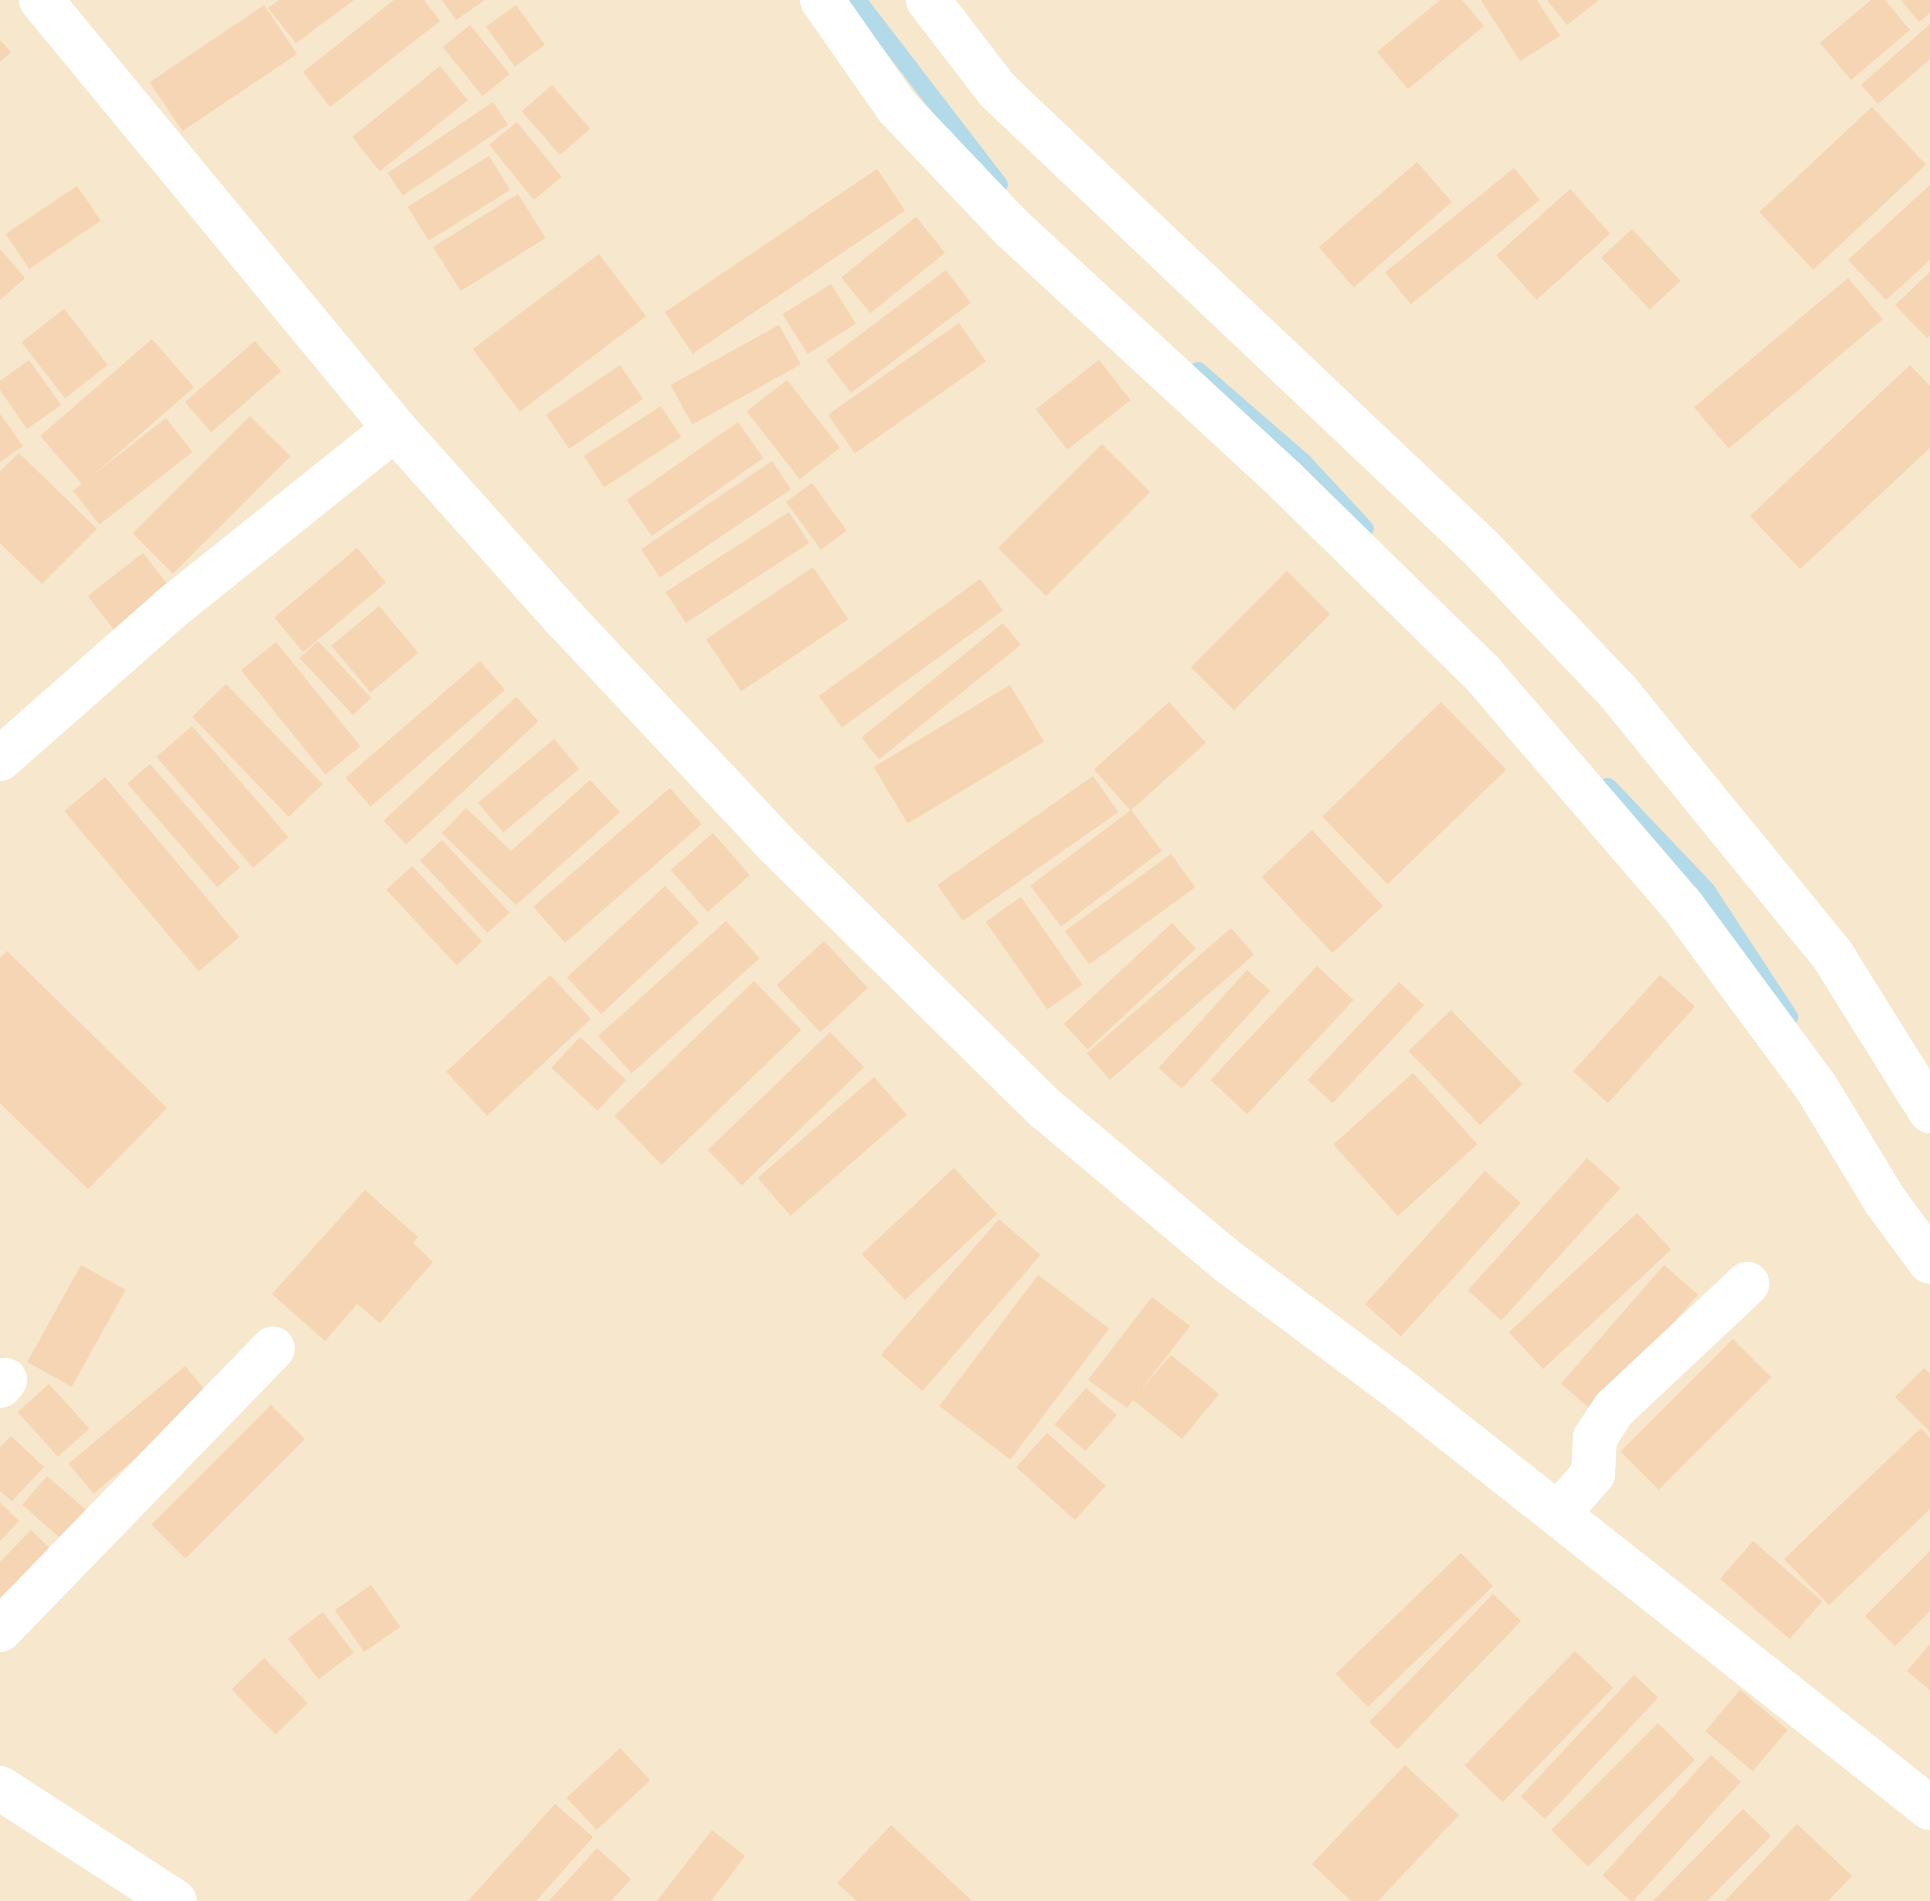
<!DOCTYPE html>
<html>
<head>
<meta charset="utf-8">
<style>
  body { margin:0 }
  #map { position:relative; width:1930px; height:1901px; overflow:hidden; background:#fef5df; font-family:Poppins,sans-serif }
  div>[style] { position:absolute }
  .residential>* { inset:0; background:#f6e7cd; transform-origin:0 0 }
  .stream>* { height:18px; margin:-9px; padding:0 9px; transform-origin:9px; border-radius:9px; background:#b2dae8 }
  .building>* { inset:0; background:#f5d5b4; transform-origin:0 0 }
  .minor>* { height:44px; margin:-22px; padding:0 22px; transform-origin:22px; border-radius:22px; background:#fff }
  span { translate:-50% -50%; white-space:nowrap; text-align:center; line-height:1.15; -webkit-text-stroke:6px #fff8e6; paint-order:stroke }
</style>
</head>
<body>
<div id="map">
  <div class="residential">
    <div style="left:0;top:0;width:1930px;height:1901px"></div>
  </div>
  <div class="stream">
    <div style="left:857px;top:0;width:233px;rotate:52.5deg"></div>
    <div style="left:1198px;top:371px;width:139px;rotate:40.9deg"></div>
    <div style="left:1303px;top:462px;width:91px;rotate:47.2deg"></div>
    <div style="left:1608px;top:787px;width:142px;rotate:46.4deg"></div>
    <div style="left:1706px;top:890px;width:152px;rotate:56.8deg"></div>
  </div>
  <div class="building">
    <div style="clip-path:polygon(279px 0,354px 0,296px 43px,268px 8px)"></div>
    <div style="clip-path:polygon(394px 0,424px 0,440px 21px,330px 107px,303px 72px)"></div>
    <div style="clip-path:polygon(442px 0,485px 0,456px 20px)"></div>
    <div style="clip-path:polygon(1440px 0,1462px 0,1484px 26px,1408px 89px,1377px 52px)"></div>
    <div style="clip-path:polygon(1481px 0,1537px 0,1560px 36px,1520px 61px)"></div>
    <div style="clip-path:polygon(1547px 0,1599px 0,1567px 25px)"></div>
    <div style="clip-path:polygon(1871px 0,1885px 0,1910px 30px,1851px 80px,1820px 43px)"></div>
    <div style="clip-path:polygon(1901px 0,1930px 0,1930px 13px,1919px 22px)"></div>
    <div style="left:264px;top:5px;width:59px;height:138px;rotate:56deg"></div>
    <div style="left:516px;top:5px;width:49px;height:37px;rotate:54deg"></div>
    <div style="clip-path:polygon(1930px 24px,1930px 59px,1878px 104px,1861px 85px)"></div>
    <div style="left:470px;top:25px;width:63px;height:35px;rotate:51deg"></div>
    <div style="clip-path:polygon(0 40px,11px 52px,0 62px)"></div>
    <div style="left:440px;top:66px;width:44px;height:113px;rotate:51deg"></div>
    <div style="left:552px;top:85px;width:58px;height:40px;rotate:49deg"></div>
    <div style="left:493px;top:102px;width:27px;height:127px;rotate:56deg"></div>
    <div style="left:1872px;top:107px;width:79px;height:154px;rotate:47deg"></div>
    <div style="left:517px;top:122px;width:71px;height:36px;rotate:51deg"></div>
    <div style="left:489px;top:156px;width:40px;height:96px;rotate:58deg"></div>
    <div style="left:1417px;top:162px;width:53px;height:130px;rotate:49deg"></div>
    <div style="left:1514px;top:168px;width:41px;height:166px;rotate:51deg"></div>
    <div style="left:877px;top:169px;width:50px;height:256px;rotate:56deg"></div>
    <div style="clip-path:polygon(1930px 185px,1930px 260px,1886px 300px,1848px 260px)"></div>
    <div style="left:77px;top:186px;width:42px;height:86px;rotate:56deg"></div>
    <div style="left:1570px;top:189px;width:60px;height:99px;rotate:48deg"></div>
    <div style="left:518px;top:194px;width:52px;height:100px;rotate:58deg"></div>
    <div style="left:916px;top:217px;width:46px;height:96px;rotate:51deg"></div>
    <div style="left:1632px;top:229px;width:71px;height:42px;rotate:47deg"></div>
    <div style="clip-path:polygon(0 249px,25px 278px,0 300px)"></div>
    <div style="left:599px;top:254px;width:78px;height:158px;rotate:53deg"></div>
    <div style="left:946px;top:270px;width:41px;height:150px;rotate:53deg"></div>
    <div style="clip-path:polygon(1930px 272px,1930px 336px,1927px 338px,1895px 305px)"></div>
    <div style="left:1848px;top:278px;width:54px;height:201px;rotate:50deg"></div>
    <div style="left:831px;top:284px;width:47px;height:57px;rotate:58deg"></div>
    <div style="left:64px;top:309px;width:71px;height:54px;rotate:52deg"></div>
    <div style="left:959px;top:323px;width:47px;height:160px;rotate:55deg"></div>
    <div style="left:779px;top:325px;width:45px;height:124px;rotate:61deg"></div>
    <div style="left:152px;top:339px;width:64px;height:148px;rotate:49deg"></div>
    <div style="left:255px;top:341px;width:40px;height:93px;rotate:49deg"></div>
    <div style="clip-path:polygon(29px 360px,61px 405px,27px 429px,0 390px,0 381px)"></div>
    <div style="left:1099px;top:360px;width:51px;height:80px;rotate:52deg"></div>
    <div style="left:620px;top:365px;width:41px;height:89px;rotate:56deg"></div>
    <div style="clip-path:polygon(1910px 365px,1930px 386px,1930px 448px,1800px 569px,1750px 516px)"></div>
    <div style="left:787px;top:380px;width:86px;height:51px;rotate:52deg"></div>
    <div style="left:661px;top:406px;width:37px;height:92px;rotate:57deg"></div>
    <div style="clip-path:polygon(0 414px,23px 446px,0 462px)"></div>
    <div style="left:250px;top:416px;width:57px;height:166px;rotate:45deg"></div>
    <div style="left:166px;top:418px;width:43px;height:118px;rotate:52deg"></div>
    <div style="left:738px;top:422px;width:44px;height:136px;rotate:55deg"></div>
    <div style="left:1102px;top:444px;width:68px;height:147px;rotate:45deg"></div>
    <div style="clip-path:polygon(19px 453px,97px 529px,42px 584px,0 543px,0 471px)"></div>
    <div style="left:772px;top:461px;width:34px;height:158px;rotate:56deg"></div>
    <div style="left:812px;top:483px;width:59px;height:32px;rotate:54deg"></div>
    <div style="left:789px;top:512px;width:37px;height:147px;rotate:57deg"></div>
    <div style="left:357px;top:548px;width:45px;height:108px;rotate:50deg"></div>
    <div style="left:143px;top:553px;width:49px;height:70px;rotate:52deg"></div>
    <div style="left:813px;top:567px;width:63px;height:129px;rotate:56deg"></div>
    <div style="left:1287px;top:571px;width:61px;height:136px;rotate:45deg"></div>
    <div style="left:980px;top:579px;width:39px;height:199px;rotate:54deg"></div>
    <div style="left:379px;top:606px;width:61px;height:62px;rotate:50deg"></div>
    <div style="left:1003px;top:623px;width:28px;height:182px;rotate:51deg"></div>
    <div style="left:318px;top:641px;width:78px;height:25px;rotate:47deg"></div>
    <div style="left:276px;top:642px;width:134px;height:45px;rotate:51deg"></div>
    <div style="left:480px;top:661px;width:38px;height:178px;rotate:49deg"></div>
    <div style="left:226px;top:684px;width:139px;height:47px;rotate:46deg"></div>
    <div style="left:1010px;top:685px;width:66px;height:159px;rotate:59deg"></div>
    <div style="left:516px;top:697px;width:33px;height:181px;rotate:47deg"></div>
    <div style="left:1169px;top:702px;width:55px;height:101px;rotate:48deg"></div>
    <div style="left:1441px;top:702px;width:94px;height:165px;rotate:46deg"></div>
    <div style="left:192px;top:726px;width:147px;height:47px;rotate:49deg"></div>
    <div style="left:554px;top:739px;width:39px;height:99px;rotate:50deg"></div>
    <div style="left:150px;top:764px;width:137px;height:30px;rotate:49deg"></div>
    <div style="left:1093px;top:776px;width:44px;height:190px;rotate:55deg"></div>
    <div style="left:105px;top:777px;width:209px;height:53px;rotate:50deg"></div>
    <div style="clip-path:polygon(590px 780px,620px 812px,516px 905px,442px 833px,466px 808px,511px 851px)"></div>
    <div style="left:670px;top:788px;width:48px;height:181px;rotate:49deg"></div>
    <div style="left:1131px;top:810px;width:51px;height:126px;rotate:53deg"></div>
    <div style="left:1312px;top:830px;width:104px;height:69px;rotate:47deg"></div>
    <div style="left:713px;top:833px;width:56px;height:56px;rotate:49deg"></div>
    <div style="left:442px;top:840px;width:99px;height:30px;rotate:47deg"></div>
    <div style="left:1171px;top:854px;width:41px;height:131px;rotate:54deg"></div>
    <div style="left:412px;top:866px;width:103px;height:35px;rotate:47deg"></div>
    <div style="left:665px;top:886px;width:50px;height:134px;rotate:47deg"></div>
    <div style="left:1021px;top:897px;width:107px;height:43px;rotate:55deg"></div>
    <div style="left:726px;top:921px;width:50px;height:172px;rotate:48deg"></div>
    <div style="left:1172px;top:923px;width:35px;height:148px;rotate:47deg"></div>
    <div style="left:1231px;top:928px;width:35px;height:191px;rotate:49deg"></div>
    <div style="left:824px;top:941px;width:64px;height:65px;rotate:47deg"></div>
    <div style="clip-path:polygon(7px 951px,167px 1108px,88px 1189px,0 1103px,0 958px)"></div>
    <div style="left:1317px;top:966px;width:50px;height:156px;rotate:43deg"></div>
    <div style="left:1247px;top:970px;width:31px;height:132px;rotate:42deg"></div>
    <div style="left:550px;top:975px;width:60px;height:142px;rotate:47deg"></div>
    <div style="left:1660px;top:975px;width:47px;height:130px;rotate:42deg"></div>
    <div style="left:754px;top:981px;width:68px;height:194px;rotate:46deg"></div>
    <div style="left:1399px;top:982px;width:34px;height:134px;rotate:43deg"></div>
    <div style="left:1451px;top:1010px;width:103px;height:59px;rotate:46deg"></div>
    <div style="left:830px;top:1032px;width:49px;height:170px;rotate:46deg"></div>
    <div style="left:580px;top:1037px;width:63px;height:42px;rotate:43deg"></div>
    <div style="left:1413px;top:1073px;width:96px;height:107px;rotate:48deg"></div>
    <div style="left:874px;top:1077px;width:50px;height:154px;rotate:49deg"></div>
    <div style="left:1587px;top:1158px;width:45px;height:178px;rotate:42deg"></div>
    <div style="left:954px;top:1168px;width:63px;height:126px;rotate:47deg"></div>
    <div style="left:1485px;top:1171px;width:48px;height:179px;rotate:42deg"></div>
    <div style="clip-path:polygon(365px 1190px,418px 1237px,413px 1243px,433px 1262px,380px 1323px,357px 1304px,325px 1341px,272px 1294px)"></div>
    <div style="left:1637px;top:1213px;width:50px;height:175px;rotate:47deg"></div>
    <div style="left:999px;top:1219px;width:55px;height:180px;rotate:41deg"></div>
    <div style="left:81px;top:1265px;width:51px;height:111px;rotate:29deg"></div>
    <div style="left:1664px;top:1265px;width:45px;height:157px;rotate:41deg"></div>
    <div style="left:1038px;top:1275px;width:89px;height:164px;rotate:37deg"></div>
    <div style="clip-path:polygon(1152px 1297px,1190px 1326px,1139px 1392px,1171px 1355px,1219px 1394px,1182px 1439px,1133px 1400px,1127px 1408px,1088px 1380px)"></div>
    <div style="left:1733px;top:1339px;width:54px;height:159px;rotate:45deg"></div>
    <div style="left:185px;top:1366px;width:39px;height:152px;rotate:50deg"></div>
    <div style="clip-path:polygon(1924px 1368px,1930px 1373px,1930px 1432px,1895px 1397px)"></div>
    <div style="left:49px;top:1384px;width:60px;height:42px;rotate:48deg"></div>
    <div style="left:1086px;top:1388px;width:41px;height:48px;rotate:41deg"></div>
    <div style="left:271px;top:1405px;width:48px;height:169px;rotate:45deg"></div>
    <div style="clip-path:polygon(1921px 1428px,1930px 1438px,1930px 1509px,1829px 1605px,1784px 1559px)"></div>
    <div style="left:1047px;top:1433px;width:79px;height:46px;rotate:42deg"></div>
    <div style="clip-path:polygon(11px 1436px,44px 1467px,12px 1501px,0 1491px,0 1447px)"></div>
    <div style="left:47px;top:1476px;width:63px;height:38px;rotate:41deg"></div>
    <div style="clip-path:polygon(0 1502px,19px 1521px,0 1541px)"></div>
    <div style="clip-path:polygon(31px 1530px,65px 1563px,0 1630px,0 1562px)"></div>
    <div style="left:1753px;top:1541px;width:92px;height:50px;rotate:41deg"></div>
    <div style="clip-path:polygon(1930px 1551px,1930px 1611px,1895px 1646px,1865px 1616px)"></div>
    <div style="left:1461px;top:1553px;width:46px;height:174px;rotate:46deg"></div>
    <div style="left:371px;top:1585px;width:51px;height:44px;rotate:55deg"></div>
    <div style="left:1493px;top:1594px;width:39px;height:178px;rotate:44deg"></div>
    <div style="left:323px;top:1612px;width:51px;height:44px;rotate:53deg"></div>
    <div style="clip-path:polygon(1930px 1644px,1930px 1690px,1907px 1671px)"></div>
    <div style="left:1575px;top:1651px;width:53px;height:159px;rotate:44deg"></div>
    <div style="left:264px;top:1658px;width:63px;height:45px;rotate:46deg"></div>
    <div style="left:1634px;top:1675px;width:33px;height:166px;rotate:43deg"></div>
    <div style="left:1740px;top:1690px;width:62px;height:54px;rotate:40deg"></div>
    <div style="left:1658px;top:1723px;width:52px;height:151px;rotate:45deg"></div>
    <div style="left:620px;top:1748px;width:44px;height:73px;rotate:47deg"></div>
    <div style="left:1711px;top:1755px;width:40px;height:162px;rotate:42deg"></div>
    <div style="clip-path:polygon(1405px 1765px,1459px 1815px,1378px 1901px,1351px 1901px,1312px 1864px)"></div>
    <div style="clip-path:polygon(555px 1804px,593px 1837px,536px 1901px,468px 1901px)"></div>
    <div style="clip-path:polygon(1743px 1809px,1771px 1836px,1707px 1901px,1653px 1901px)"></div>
    <div style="clip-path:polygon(1797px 1824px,1852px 1876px,1828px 1901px,1725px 1901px)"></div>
    <div style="clip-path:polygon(891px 1825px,972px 1901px,857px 1901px,837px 1883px)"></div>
    <div style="clip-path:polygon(712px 1830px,745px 1856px,711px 1901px,657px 1901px)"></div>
    <div style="clip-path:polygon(597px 1848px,631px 1879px,611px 1901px,549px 1901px)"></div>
  </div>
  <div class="minor">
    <div style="left:41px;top:0;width:556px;rotate:50.47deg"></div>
    <div style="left:395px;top:429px;width:255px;rotate:48.2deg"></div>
    <div style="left:565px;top:619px;width:307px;rotate:46.8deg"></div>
    <div style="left:775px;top:843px;width:380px;rotate:44.5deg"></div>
    <div style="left:1046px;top:1109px;width:235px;rotate:40deg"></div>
    <div style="left:1226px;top:1260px;width:209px;rotate:36.7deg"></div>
    <div style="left:1394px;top:1385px;width:683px;rotate:38.28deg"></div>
    <div style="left:822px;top:0;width:131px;rotate:55deg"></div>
    <div style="left:897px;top:107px;width:167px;rotate:46.5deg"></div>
    <div style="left:1012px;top:228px;width:374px;rotate:42.7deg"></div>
    <div style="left:1287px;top:482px;width:273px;rotate:44.4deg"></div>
    <div style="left:1482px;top:673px;width:305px;rotate:49.3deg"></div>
    <div style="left:1681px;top:904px;width:227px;rotate:53.6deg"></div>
    <div style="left:1816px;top:1087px;width:135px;rotate:58.7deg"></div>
    <div style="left:1886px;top:1202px;width:74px;rotate:53.7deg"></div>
    <div style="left:928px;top:0;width:113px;rotate:52.5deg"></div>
    <div style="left:997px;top:90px;width:666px;rotate:43.42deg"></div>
    <div style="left:1481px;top:548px;width:199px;rotate:46.4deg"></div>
    <div style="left:1618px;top:692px;width:340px;rotate:50.8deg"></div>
    <div style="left:1833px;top:956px;width:183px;rotate:58deg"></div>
    <div style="left:0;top:759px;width:227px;rotate:-41.4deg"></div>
    <div style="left:170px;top:609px;width:288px;rotate:-38.7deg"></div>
    <div style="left:0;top:1386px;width:8px;rotate:-50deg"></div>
    <div style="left:1558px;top:1514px;width:53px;rotate:-48.8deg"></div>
    <div style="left:1593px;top:1474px;width:36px;rotate:-87deg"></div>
    <div style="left:1595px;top:1438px;width:35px;rotate:-57deg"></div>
    <div style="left:1614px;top:1409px;width:183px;rotate:-43.2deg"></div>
    <div style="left:0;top:1630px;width:392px;rotate:-45.9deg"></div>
    <div style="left:0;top:1788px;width:208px;rotate:32.9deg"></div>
  </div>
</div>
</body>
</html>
